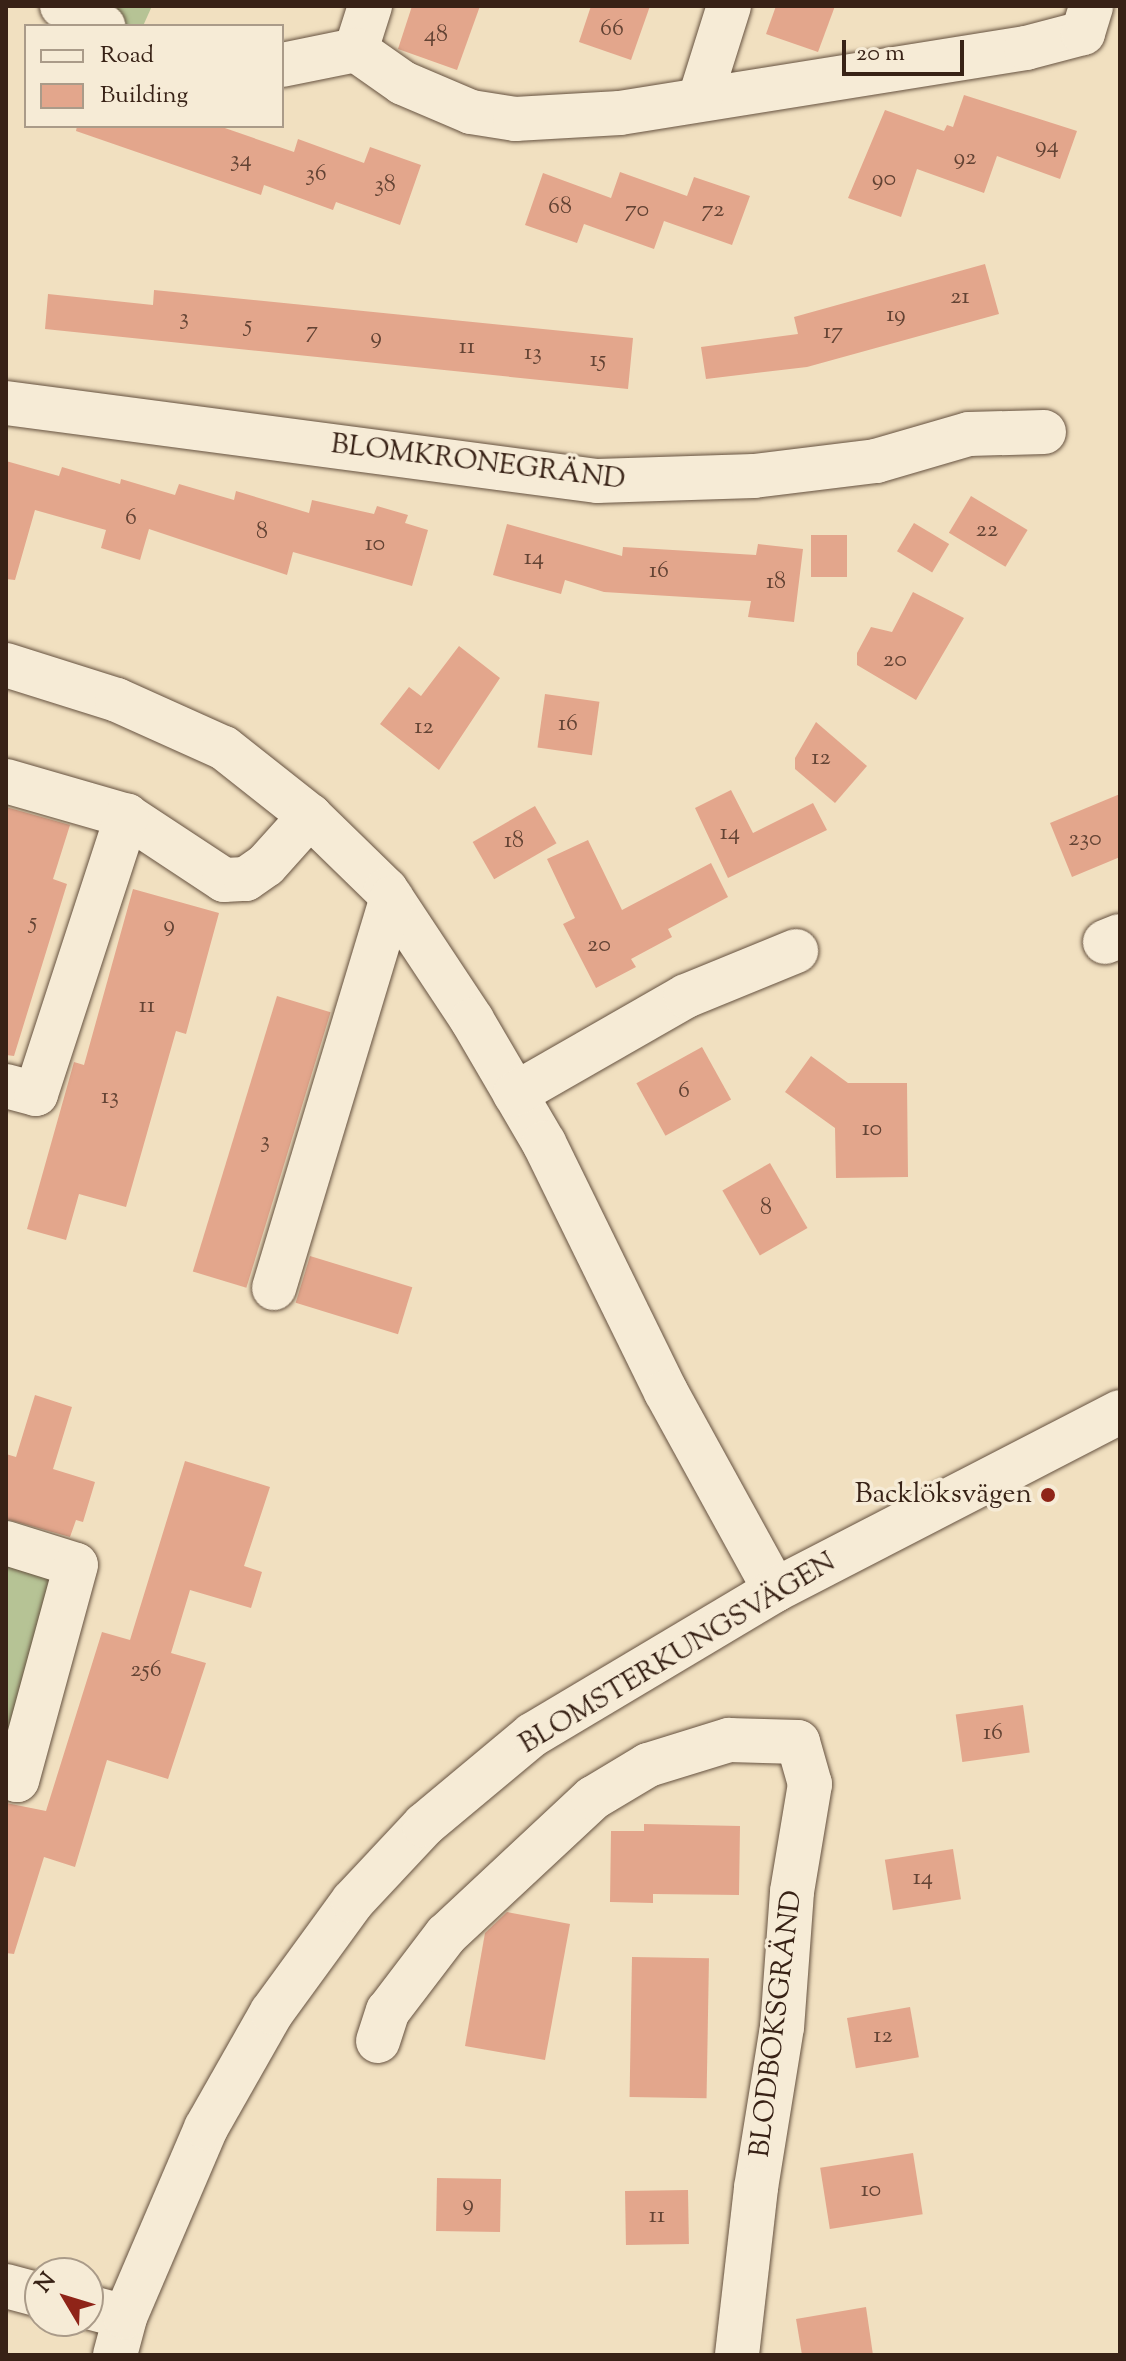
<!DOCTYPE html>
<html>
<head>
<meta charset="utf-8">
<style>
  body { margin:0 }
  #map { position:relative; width:1126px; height:2361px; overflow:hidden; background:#f1e0c0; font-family:"Sorts Mill Goudy",serif }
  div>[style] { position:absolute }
  .green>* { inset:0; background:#b6c395 }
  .building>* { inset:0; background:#e3a68c; transform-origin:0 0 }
  .roads { filter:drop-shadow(0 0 2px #665240) drop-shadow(0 0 2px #665240) }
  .minor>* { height:44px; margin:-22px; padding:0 22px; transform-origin:22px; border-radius:22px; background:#f6ebd6 }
  .dots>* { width:22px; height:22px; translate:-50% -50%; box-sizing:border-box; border:4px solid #f6ebd6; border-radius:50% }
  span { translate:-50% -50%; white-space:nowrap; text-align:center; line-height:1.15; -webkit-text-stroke:7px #f6ebd6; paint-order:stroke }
  .number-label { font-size:24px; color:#634334 }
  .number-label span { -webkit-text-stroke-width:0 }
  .street-label { font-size:28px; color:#382216 }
  .poi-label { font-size:28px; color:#382216 }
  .right { translate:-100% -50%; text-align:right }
  .frame { position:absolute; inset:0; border:8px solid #382216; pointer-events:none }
  .legend { position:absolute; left:24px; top:24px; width:260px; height:104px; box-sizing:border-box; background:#f6ebd6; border:2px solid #aa9b89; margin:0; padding:10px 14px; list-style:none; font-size:24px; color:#382216 }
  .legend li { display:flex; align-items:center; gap:16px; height:40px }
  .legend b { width:40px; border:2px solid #aa9b89 }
  .north { position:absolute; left:24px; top:2257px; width:80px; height:80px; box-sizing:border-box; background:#f6ebd6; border:2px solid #aa9b89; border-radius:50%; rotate:308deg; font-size:22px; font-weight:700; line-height:32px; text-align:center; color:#382216 }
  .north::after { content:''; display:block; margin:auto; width:28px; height:36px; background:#8f2418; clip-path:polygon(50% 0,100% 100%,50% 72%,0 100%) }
  .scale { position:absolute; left:842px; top:40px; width:122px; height:36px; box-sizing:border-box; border:4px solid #382216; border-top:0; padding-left:10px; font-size:24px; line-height:28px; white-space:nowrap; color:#382216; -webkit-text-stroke:6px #f6ebd6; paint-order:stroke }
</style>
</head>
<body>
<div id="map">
  <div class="green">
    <div style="clip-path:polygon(62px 6px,152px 6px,143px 26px,103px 26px)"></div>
    <div style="clip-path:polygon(6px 1556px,64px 1573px,6px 1750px)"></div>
  </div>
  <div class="building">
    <div style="clip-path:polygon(412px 6px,480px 6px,457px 70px,398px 49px)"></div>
    <div style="clip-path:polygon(591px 6px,650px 6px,631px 60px,579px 42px)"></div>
    <div style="clip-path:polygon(776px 6px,835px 6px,818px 52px,766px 34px)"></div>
    <div style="clip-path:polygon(964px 95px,1077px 131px,1060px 179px,997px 156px,984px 193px,917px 169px,901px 217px,848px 198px,885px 110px,944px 131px,947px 125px,953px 127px)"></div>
    <div style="clip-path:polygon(77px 126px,219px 126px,294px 152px,298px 139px,364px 163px,370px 147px,421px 165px,400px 225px,336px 202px,333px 210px,264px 185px,261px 195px,76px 131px)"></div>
    <div style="clip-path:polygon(620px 172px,687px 196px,694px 177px,750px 196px,732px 245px,664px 221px,654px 249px,584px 224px,577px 243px,525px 225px,543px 173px,611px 198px)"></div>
    <div style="clip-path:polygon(985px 264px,999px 314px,807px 367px,706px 379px,701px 347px,798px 334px,794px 317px)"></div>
    <div style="clip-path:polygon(154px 290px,633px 338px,628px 389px,45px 329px,48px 294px,153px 305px)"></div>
    <div style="clip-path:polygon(6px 461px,59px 476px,62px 467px,120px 484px,121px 479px,175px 495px,179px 484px,234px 500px,236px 491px,309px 513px,312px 500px,374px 514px,377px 506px,408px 515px,405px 523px,428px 530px,412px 586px,293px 552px,287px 575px,149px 529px,140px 560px,101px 548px,106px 530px,35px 510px,15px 580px,6px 579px)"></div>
    <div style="left:971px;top:496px;width:66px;height:43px;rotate:31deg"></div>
    <div style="left:914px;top:523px;width:41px;height:33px;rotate:31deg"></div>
    <div style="clip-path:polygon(507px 524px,622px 556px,623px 547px,756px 555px,758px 544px,803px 549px,794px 622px,748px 617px,751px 601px,604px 592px,565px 580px,561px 594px,493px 575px)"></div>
    <div style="left:811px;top:535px;width:36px;height:42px"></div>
    <div style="clip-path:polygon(913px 592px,964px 618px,916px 700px,857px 665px,857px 653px,871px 627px,892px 632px)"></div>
    <div style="clip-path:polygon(459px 646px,500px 678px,439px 770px,380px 724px,409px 687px,421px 696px)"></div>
    <div style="left:545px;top:694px;width:55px;height:54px;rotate:8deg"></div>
    <div style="clip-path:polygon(816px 722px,867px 766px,835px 803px,795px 769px,795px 758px)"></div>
    <div style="clip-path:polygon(731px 790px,753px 833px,813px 803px,827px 830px,728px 878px,695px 808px)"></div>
    <div style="clip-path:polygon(1120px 794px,1120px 857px,1072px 877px,1050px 823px)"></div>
    <div style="left:535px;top:806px;width:43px;height:72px;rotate:60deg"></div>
    <div style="clip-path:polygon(6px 807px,70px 825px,53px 879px,67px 884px,14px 1056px,6px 1055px)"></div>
    <div style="clip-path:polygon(588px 840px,622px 910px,711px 863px,728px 897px,668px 929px,672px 937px,631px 959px,636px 967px,596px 988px,563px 924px,575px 918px,547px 859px)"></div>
    <div style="clip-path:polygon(133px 889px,219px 913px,186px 1034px,176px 1031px,126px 1207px,79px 1194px,66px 1240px,27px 1229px,74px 1062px,84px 1065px)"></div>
    <div style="left:277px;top:996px;width:56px;height:288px;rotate:17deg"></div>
    <div style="left:702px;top:1047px;width:60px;height:75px;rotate:61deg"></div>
    <div style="clip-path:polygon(811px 1056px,848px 1083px,907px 1083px,908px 1177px,836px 1178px,835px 1128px,785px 1092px)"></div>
    <div style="left:770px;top:1163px;width:75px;height:55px;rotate:60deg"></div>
    <div style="left:310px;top:1256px;width:107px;height:49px;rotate:17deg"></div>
    <div style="clip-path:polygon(35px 1395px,72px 1407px,53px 1469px,95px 1482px,83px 1522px,76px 1520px,70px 1537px,6px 1519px,6px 1454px,16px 1457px)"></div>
    <div style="clip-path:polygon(185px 1461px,270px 1487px,244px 1566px,262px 1572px,251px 1608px,190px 1590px,171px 1653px,206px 1663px,168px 1779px,107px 1760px,75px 1867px,44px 1857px,14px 1954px,6px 1953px,6px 1803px,46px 1811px,102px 1632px,130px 1640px)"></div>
    <div style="left:1023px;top:1705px;width:48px;height:68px;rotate:82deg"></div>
    <div style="clip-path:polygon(644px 1824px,740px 1826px,739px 1895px,653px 1894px,653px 1903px,610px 1902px,611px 1831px,644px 1831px)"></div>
    <div style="left:953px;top:1849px;width:51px;height:69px;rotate:81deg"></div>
    <div style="clip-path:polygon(507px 1912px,570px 1924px,545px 2060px,465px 2046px,485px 1933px)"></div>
    <div style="left:632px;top:1957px;width:77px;height:140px;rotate:1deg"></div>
    <div style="left:910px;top:2007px;width:51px;height:64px;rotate:80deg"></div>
    <div style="left:913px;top:2153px;width:62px;height:94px;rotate:81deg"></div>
    <div style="left:437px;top:2178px;width:64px;height:53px;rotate:1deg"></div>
    <div style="left:688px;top:2190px;width:54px;height:63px;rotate:89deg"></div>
    <div style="clip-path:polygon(866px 2307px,873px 2355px,802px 2355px,796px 2319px)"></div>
  </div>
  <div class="roads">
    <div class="minor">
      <div style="left:62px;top:6px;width:46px;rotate:26deg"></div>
      <div style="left:356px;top:50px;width:46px;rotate:-72.3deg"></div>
      <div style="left:282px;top:65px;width:76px;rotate:-11.5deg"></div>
      <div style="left:356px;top:50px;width:57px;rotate:35.1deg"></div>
      <div style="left:403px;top:83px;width:74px;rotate:23.1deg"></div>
      <div style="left:471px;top:112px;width:45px;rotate:9deg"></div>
      <div style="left:515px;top:119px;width:105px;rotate:-3.3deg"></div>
      <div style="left:620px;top:113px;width:411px;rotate:-9.1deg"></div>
      <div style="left:1026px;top:48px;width:59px;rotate:-14.7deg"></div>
      <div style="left:1083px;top:33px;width:28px;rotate:-73deg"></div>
      <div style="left:700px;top:98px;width:96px;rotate:-72.5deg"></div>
      <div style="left:6px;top:403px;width:596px;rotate:7.52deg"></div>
      <div style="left:597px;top:481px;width:157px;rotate:-1.8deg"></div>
      <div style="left:754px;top:476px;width:123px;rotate:-7deg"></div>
      <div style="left:876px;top:461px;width:97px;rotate:-16.2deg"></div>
      <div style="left:969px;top:434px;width:75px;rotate:-1.5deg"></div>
      <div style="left:6px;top:665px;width:116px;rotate:17.5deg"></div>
      <div style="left:117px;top:700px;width:117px;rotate:24.2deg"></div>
      <div style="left:224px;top:748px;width:110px;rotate:38.3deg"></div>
      <div style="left:310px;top:816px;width:106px;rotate:44.2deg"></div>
      <div style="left:386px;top:890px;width:156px;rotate:56.5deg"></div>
      <div style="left:472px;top:1020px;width:143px;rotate:59.7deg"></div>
      <div style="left:544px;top:1143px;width:277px;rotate:63.9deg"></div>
      <div style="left:666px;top:1392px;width:226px;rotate:61.2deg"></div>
      <div style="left:6px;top:781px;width:126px;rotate:16.1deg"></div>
      <div style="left:127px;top:816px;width:116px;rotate:33.4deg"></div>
      <div style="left:224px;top:880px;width:22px;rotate:-3deg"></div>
      <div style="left:246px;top:879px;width:24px;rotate:-35deg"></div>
      <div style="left:266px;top:865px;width:66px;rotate:-48.1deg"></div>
      <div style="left:1105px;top:942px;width:16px;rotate:-22deg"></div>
      <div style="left:6px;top:1086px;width:31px;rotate:15deg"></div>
      <div style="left:36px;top:1094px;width:293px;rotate:-71.9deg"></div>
      <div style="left:515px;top:1094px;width:197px;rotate:-29.8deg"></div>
      <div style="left:686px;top:996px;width:119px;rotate:-22.2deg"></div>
      <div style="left:274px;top:1288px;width:407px;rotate:-73.2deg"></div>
      <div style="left:6px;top:1543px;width:73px;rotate:17.4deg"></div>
      <div style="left:76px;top:1565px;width:223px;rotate:105.3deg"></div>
      <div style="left:17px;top:1780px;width:12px;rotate:-160deg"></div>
      <div style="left:378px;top:2041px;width:32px;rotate:-72deg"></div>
      <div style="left:388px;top:2011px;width:96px;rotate:-52.7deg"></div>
      <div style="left:446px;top:1935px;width:201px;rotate:-43deg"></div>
      <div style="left:593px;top:1798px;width:64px;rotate:-31deg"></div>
      <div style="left:648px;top:1765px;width:85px;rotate:-17.2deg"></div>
      <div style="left:729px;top:1740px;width:69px;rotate:1.7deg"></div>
      <div style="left:798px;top:1742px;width:44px;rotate:74.1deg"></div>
      <div style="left:810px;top:1784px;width:109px;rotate:99.5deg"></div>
      <div style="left:792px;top:1892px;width:135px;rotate:94.2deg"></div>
      <div style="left:782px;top:2027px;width:163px;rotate:99.2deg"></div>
      <div style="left:756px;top:2188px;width:168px;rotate:96.5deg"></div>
      <div style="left:6px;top:2286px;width:35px;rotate:15deg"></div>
      <div style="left:88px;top:2307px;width:38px;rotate:15deg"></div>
      <div style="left:115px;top:2355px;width:39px;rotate:-75deg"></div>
      <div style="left:125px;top:2317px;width:206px;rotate:-66.8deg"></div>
      <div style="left:206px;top:2128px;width:133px;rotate:-60.4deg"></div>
      <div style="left:272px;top:2012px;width:137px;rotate:-53.9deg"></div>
      <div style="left:353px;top:1901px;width:104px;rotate:-46.9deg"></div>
      <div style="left:424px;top:1825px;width:141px;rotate:-39.8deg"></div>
      <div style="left:532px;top:1735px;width:283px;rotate:-30.8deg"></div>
      <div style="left:775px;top:1590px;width:388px;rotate:-27.3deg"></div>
    </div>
  </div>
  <div class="dots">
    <div style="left:1048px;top:1495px;background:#8f2418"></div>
  </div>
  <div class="number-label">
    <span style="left:612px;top:30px">66</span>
    <span style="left:436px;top:36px">48</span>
    <span style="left:1047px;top:147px">94</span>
    <span style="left:965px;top:159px">92</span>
    <span style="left:241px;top:161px">34</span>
    <span style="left:316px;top:175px">36</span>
    <span style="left:884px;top:180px">90</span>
    <span style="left:385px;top:186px">38</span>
    <span style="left:560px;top:208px">68</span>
    <span style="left:637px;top:211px">70</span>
    <span style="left:713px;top:211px">72</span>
    <span style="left:960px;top:298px">21</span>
    <span style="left:896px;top:316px">19</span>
    <span style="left:184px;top:319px">3</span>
    <span style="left:248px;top:326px">5</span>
    <span style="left:312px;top:332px">7</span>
    <span style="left:833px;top:333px">17</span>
    <span style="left:376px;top:338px">9</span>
    <span style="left:467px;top:348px">11</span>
    <span style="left:533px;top:354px">13</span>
    <span style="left:598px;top:361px">15</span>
    <span style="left:131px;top:519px">6</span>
    <span style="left:987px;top:531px">22</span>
    <span style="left:262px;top:533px">8</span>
    <span style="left:375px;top:545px">10</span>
    <span style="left:534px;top:559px">14</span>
    <span style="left:659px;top:572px">16</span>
    <span style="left:776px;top:583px">18</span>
    <span style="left:895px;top:661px">20</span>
    <span style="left:568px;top:725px">16</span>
    <span style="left:424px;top:728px">12</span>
    <span style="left:821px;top:759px">12</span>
    <span style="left:730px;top:834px">14</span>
    <span style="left:1085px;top:840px">230</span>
    <span style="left:514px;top:842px">18</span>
    <span style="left:33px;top:923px">5</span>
    <span style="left:169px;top:926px">9</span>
    <span style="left:599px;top:946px">20</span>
    <span style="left:147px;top:1007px">11</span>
    <span style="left:684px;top:1092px">6</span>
    <span style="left:110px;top:1098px">13</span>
    <span style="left:872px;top:1130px">10</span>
    <span style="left:265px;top:1142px">3</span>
    <span style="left:766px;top:1209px">8</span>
    <span style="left:146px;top:1671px">256</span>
    <span style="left:993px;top:1734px">16</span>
    <span style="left:923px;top:1879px">14</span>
    <span style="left:883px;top:2037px">12</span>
    <span style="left:871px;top:2191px">10</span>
    <span style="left:468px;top:2205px">9</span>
    <span style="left:657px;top:2217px">11</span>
  </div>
  <div class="street-label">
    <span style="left:478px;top:463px;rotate:7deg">BLOMKRONEGRÄND</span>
    <span style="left:678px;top:1654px;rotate:-31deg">BLOMSTERKUNGSVÄGEN</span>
    <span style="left:777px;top:2024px;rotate:-83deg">BLODBOKSGRÄND</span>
  </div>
  <div class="poi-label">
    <span class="right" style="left:1032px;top:1495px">Backlöksvägen</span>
  </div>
  <div class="frame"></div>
  <ul class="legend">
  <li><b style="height:10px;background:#f6ebd6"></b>Road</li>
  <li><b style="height:22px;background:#e3a68c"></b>Building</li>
  </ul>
  <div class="north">N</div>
  <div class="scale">20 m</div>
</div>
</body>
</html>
